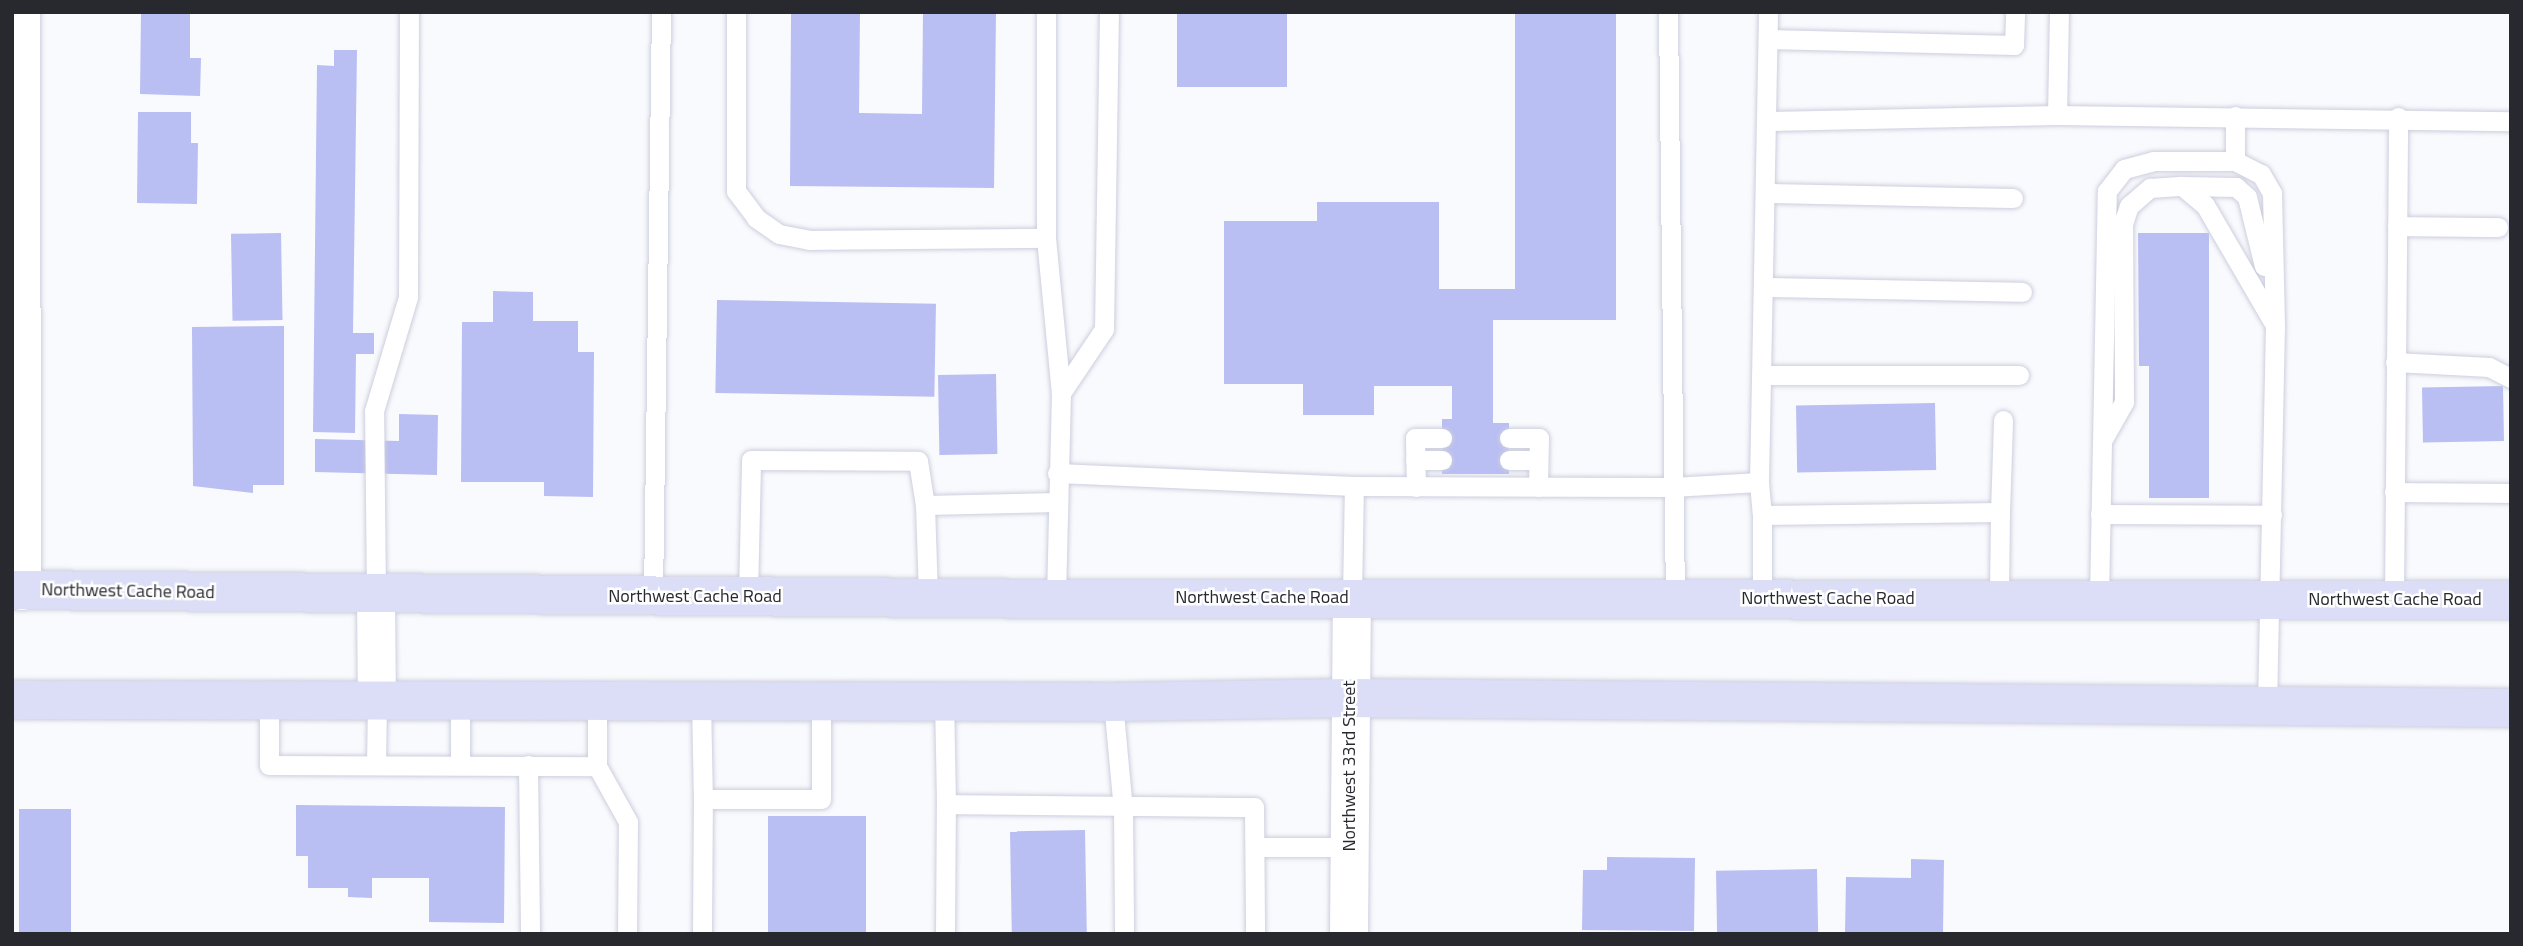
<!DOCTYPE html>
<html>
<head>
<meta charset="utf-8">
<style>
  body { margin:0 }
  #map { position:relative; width:2523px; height:946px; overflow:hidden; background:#f9fafd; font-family:"Titillium Web",sans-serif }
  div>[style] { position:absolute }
  .building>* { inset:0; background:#b9bef3; transform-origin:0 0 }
  .roads { filter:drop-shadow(0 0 2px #cccede) drop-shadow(0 0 2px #cccede) }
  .service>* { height:19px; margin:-9.5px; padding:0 9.5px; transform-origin:9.5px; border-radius:9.5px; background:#fff }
  .minor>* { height:38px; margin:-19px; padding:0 19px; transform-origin:19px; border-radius:19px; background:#fff }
  .primary>* { height:38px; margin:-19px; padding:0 19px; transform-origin:19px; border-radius:19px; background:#dbdef6 }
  span { translate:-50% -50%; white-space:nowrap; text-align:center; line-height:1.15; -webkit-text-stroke:5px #fff; paint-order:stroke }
  .street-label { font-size:18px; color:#28292f }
  .frame { position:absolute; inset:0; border:14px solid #28292f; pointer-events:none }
</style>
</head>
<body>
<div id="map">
  <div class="building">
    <div style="clip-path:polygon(791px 12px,860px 12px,859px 113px,922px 114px,923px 12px,996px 12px,994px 188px,790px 186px)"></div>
    <div style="left:1177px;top:12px;width:110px;height:75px"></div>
    <div style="clip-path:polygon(1515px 12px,1616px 12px,1616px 320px,1493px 320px,1493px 423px,1509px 423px,1509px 474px,1442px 474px,1442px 419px,1452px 419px,1452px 386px,1374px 386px,1374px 415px,1303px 415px,1303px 384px,1224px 384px,1224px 221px,1317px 221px,1317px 202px,1439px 202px,1439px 289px,1515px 289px)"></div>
    <div style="clip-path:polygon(141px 13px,190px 14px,190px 58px,201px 58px,200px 96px,140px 94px)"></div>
    <div style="clip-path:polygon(334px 50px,357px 50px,353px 333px,374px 333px,374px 354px,356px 354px,355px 433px,313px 432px,317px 65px,334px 66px)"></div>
    <div style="clip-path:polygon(138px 112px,191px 112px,191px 143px,198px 143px,197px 204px,137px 203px)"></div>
    <div style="left:281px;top:233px;width:87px;height:50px;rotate:89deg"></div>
    <div style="clip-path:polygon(2138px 233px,2209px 233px,2209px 498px,2149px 498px,2149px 366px,2139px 366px)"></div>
    <div style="clip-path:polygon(493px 291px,533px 292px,533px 321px,578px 321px,578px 352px,594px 352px,593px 497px,544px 496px,544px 482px,461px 482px,462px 322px,493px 322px)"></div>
    <div style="left:717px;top:300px;width:219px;height:93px;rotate:1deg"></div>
    <div style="clip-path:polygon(284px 326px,284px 485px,253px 485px,253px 493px,193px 486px,192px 327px)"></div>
    <div style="left:996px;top:374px;width:80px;height:58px;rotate:89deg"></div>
    <div style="left:2503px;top:386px;width:55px;height:81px;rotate:89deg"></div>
    <div style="left:1935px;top:403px;width:67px;height:139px;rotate:89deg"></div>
    <div style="clip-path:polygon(399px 414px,438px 415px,437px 475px,315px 472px,315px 439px,399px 441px)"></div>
    <div style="clip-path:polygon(296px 805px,505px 807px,504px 923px,429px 922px,429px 878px,372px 878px,372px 898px,348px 897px,348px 888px,308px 888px,308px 856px,296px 856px)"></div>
    <div style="left:71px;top:809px;width:123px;height:52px;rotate:90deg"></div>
    <div style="left:768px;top:816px;width:98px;height:118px"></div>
    <div style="left:1085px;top:830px;width:104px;height:75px;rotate:89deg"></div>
    <div style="clip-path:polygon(1607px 857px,1695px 858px,1694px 931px,1582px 930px,1583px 870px,1607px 870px)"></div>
    <div style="clip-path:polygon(1911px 859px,1944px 860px,1943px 934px,1845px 934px,1846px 877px,1911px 878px)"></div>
    <div style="left:1817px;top:869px;width:65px;height:101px;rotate:89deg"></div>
  </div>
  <div class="roads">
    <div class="service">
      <div style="left:736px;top:12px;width:179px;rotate:90deg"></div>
      <div style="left:736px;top:191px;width:34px;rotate:53deg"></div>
      <div style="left:756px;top:218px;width:28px;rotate:35deg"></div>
      <div style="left:779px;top:234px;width:31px;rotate:11deg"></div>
      <div style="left:809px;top:240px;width:237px;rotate:-0.5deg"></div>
      <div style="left:1046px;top:12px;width:226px;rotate:90deg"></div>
      <div style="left:1046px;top:238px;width:156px;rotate:84.5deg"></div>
      <div style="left:1061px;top:393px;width:206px;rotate:91.4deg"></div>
      <div style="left:1668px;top:12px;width:588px;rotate:89.32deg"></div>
      <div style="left:2059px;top:12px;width:103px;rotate:91.1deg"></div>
      <div style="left:2057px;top:115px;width:454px;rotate:0.8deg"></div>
      <div style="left:1768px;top:39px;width:246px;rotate:1.4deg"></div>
      <div style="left:2014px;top:45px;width:33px;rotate:-88deg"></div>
      <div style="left:2235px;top:116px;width:45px;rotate:90deg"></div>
      <div style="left:2235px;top:161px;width:29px;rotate:27deg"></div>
      <div style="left:2261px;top:174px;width:22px;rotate:60deg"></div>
      <div style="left:2272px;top:193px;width:132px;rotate:88.7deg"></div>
      <div style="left:2275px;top:325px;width:380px;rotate:91.2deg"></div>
      <div style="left:1769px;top:121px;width:288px;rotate:-1.2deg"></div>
      <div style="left:2182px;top:186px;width:54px;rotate:1.1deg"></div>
      <div style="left:2236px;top:187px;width:15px;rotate:42deg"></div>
      <div style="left:2247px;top:197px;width:71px;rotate:76.2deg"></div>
      <div style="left:1767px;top:193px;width:246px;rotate:1.2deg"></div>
      <div style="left:2397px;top:226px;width:101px;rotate:0.6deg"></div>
      <div style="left:1765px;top:287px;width:257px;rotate:1.1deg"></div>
      <div style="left:2395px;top:362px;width:94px;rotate:3deg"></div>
      <div style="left:2489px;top:367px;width:25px;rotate:27deg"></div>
      <div style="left:1762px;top:375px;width:257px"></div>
      <div style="left:1061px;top:393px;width:77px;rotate:-56.1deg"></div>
      <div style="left:1104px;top:329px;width:317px;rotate:-89.1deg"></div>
      <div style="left:1509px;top:438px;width:30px"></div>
      <div style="left:1539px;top:438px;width:49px;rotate:91.2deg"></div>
      <div style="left:2103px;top:439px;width:43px;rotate:-60.4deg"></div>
      <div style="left:2124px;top:402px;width:178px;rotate:-90.3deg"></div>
      <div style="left:2123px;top:224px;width:19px;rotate:-72deg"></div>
      <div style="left:2129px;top:206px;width:28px;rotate:-41deg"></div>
      <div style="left:2150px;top:188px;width:32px;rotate:-4deg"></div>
      <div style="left:2182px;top:186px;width:30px;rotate:40deg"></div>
      <div style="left:2205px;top:205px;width:135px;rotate:59.8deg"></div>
      <div style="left:1415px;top:460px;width:27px"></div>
      <div style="left:1509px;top:460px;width:29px"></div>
      <div style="left:1057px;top:473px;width:297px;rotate:2.5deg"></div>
      <div style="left:1354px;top:486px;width:318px;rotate:0.2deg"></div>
      <div style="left:1672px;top:487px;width:87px;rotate:-3.3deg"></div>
      <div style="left:1759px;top:482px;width:33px;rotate:85deg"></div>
      <div style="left:1759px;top:482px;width:470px;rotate:-88.9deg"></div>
      <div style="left:1416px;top:487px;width:49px;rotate:-91.2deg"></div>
      <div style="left:1415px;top:438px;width:27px"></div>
      <div style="left:2394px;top:492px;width:117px;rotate:0.5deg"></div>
      <div style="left:925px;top:505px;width:92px;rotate:88.1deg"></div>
      <div style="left:2000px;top:512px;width:92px;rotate:-88.1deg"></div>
      <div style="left:2100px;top:514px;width:172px;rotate:0.3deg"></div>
      <div style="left:376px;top:594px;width:183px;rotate:-90.6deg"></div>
      <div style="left:374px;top:411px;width:119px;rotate:-73.4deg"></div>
      <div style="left:408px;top:297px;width:285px;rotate:-89.8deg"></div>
      <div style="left:653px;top:596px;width:584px;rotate:-89.22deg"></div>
      <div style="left:748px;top:596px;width:136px;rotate:-88.7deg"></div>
      <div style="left:751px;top:460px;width:167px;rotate:0.3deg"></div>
      <div style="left:918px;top:461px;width:45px;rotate:81deg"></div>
      <div style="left:925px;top:505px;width:133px;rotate:-1.3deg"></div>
      <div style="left:1352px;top:597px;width:111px;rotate:-89deg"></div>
      <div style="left:1762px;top:597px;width:82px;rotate:-90deg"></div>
      <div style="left:1762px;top:515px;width:238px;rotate:-0.7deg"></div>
      <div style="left:2000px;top:512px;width:85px;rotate:90.7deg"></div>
      <div style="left:2394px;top:597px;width:480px;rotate:-89.5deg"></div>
      <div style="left:2099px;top:598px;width:407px;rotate:-88.9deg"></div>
      <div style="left:2107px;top:191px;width:28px;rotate:-52deg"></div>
      <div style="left:2124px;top:169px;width:30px;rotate:-15deg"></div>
      <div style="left:2153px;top:161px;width:82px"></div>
      <div style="left:944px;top:698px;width:106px;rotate:88.9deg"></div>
      <div style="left:946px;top:804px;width:308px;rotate:0.6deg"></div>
      <div style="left:1254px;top:807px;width:127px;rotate:89.5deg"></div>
      <div style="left:269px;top:699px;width:66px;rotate:90deg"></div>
      <div style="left:269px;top:765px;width:328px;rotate:0.2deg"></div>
      <div style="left:597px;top:766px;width:67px;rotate:-90deg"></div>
      <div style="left:460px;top:699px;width:66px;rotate:90deg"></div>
      <div style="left:701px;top:699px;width:100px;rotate:88.9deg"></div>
      <div style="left:1113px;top:702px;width:107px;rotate:84.7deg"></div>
      <div style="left:1123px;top:809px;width:125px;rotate:89.5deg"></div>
      <div style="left:376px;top:765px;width:66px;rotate:-89.1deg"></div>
      <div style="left:528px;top:765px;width:169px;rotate:89.3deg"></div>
      <div style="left:597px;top:766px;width:64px;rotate:61deg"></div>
      <div style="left:628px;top:822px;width:112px;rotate:90.5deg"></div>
      <div style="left:1255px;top:847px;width:94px"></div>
      <div style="left:702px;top:934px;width:135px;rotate:-89.6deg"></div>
      <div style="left:703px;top:799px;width:118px"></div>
      <div style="left:821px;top:799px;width:100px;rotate:-90deg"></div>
      <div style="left:945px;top:934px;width:130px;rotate:-89.6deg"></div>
    </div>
    <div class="minor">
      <div style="left:21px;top:12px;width:579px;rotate:89.9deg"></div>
      <div style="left:376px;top:594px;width:105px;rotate:89.5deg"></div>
      <div style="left:1349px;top:934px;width:337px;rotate:-89.5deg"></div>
    </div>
    <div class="primary">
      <div style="left:12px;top:590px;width:1044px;rotate:0.49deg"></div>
      <div style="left:1056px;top:599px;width:1455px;rotate:0.04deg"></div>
      <div style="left:12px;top:700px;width:1101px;rotate:0.1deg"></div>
      <div style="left:1113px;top:702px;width:235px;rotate:-1deg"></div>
      <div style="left:1348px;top:698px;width:1163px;rotate:0.49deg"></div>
    </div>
  </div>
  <div class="street-label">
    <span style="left:128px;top:591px;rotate:1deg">Northwest Cache Road</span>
    <span style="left:695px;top:596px">Northwest Cache Road</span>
    <span style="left:1262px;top:597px">Northwest Cache Road</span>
    <span style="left:1828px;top:598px">Northwest Cache Road</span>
    <span style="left:2395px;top:599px">Northwest Cache Road</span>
    <span style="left:1349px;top:766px;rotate:-90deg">Northwest 33rd Street</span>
  </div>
  <div class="frame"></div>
</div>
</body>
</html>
